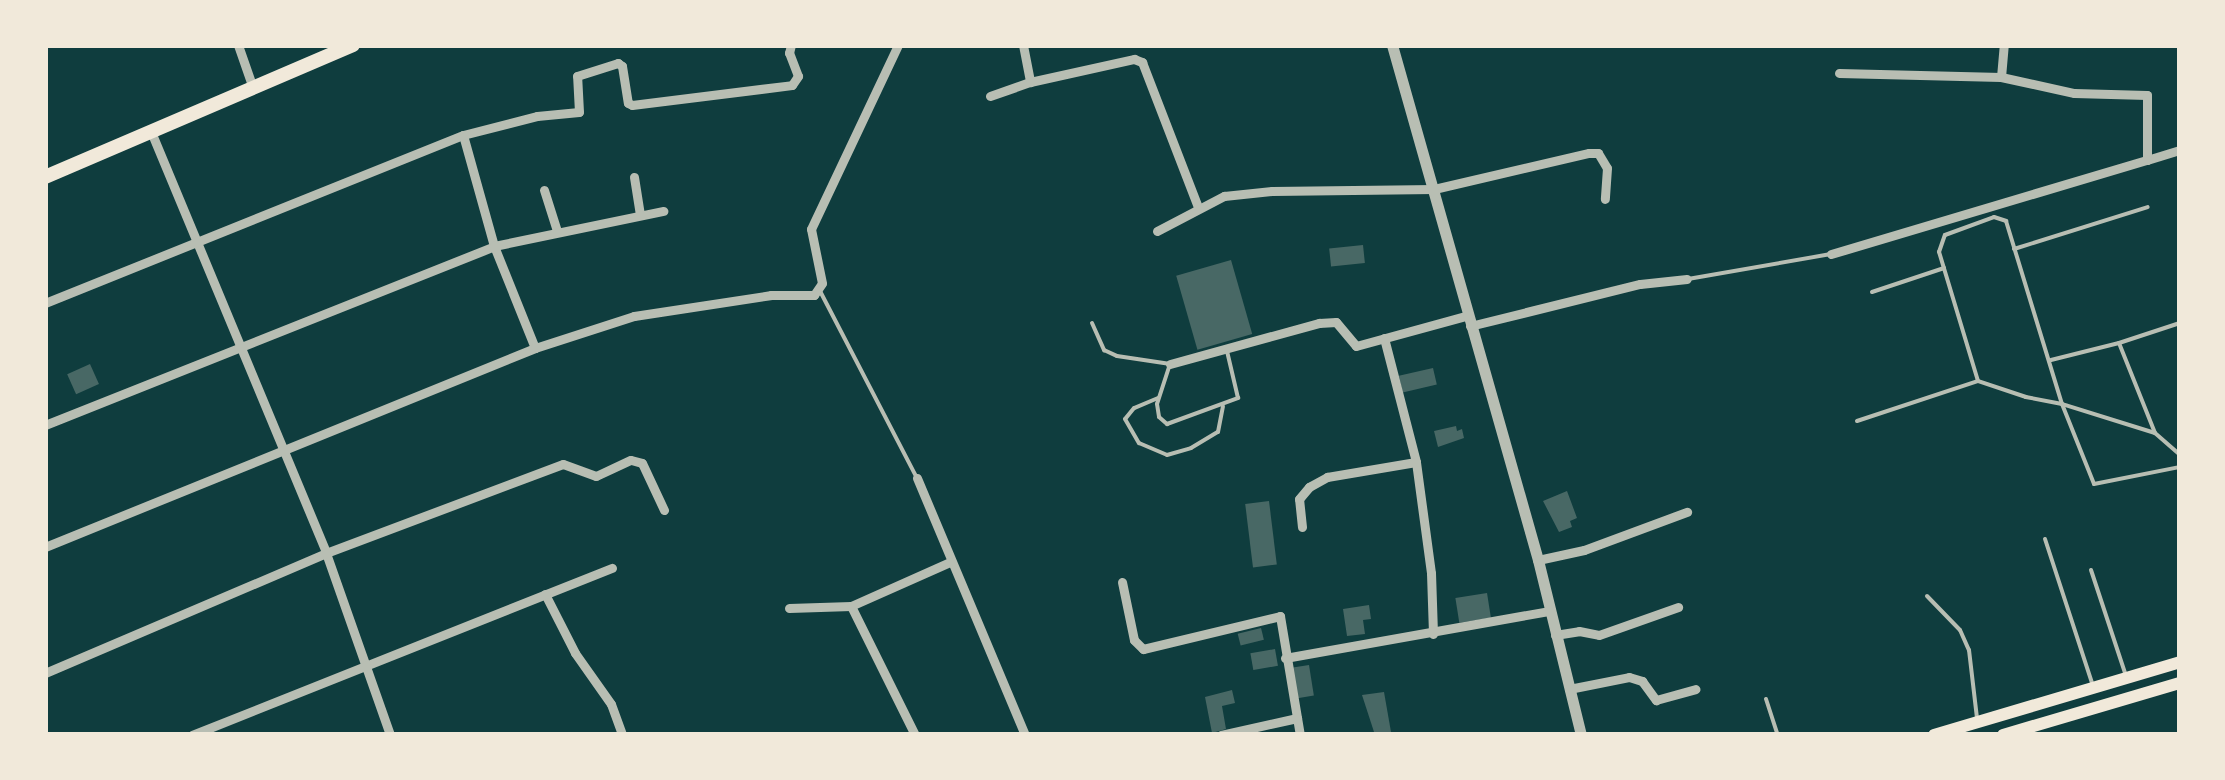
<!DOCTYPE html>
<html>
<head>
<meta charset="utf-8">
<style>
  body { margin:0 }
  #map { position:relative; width:2225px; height:780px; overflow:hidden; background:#0f3d3e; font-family:"Archivo Narrow",sans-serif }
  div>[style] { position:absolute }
  .building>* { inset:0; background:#486865; transform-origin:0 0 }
  .service>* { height:4px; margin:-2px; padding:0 2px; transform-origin:2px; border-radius:2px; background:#b8beb3 }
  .minor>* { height:9px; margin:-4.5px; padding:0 4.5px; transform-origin:4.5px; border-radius:4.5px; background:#b8beb3 }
  .tertiary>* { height:11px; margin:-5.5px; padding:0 5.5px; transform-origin:5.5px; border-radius:5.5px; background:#b8beb3 }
  .secondary>* { height:12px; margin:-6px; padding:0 6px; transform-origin:6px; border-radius:6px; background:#f1e9da }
  .trunk>* { height:14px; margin:-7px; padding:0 7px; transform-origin:7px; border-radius:7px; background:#f1e9da }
  span { translate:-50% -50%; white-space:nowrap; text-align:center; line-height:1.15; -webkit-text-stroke:8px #f1e9da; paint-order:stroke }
  .frame { position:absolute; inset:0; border:48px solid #f1e9da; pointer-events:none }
</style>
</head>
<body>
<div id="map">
  <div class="building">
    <div style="left:1363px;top:245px;width:18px;height:34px;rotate:84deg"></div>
    <div style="left:1231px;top:260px;width:77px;height:57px;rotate:74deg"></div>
    <div style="left:90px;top:364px;width:22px;height:25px;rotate:66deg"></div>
    <div style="left:1433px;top:368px;width:17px;height:35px;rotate:77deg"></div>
    <div style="clip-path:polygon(1456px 426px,1457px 431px,1462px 429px,1464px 438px,1438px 447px,1434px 431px)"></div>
    <div style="clip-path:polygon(1567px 491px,1577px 518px,1570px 521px,1572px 527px,1559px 532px,1543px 501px)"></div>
    <div style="left:1269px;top:501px;width:64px;height:24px;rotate:83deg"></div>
    <div style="left:1487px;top:593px;width:25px;height:32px;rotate:81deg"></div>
    <div style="clip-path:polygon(1369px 605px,1371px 619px,1363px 620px,1365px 634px,1347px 636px,1343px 609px)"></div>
    <div style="left:1261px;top:628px;width:12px;height:24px;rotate:76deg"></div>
    <div style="left:1275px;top:649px;width:17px;height:25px;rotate:80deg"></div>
    <div style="left:1309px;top:665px;width:31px;height:18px;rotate:81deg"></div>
    <div style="clip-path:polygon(1232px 690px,1235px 703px,1222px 706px,1226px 729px,1212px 733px,1205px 697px)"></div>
    <div style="clip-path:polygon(1384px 692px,1391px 732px,1375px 735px,1362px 695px)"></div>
  </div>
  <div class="service">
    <div style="left:2014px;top:249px;width:140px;rotate:-17.4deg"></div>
    <div style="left:1688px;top:279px;width:145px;rotate:-9.9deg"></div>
    <div style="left:820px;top:291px;width:211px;rotate:62.6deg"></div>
    <div style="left:1872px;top:292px;width:76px;rotate:-18.4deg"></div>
    <div style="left:1092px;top:323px;width:30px;rotate:66deg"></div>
    <div style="left:1104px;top:350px;width:14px;rotate:25deg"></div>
    <div style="left:1117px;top:356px;width:54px;rotate:8.6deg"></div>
    <div style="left:1170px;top:364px;width:42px;rotate:108deg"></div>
    <div style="left:1157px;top:404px;width:13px;rotate:81deg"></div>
    <div style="left:1159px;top:417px;width:11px;rotate:41deg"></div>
    <div style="left:1167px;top:424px;width:76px;rotate:-20.1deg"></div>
    <div style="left:1238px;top:398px;width:48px;rotate:-103.2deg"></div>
    <div style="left:2119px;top:343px;width:64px;rotate:-18.2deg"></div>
    <div style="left:2051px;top:360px;width:70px;rotate:-14deg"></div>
    <div style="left:2119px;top:343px;width:97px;rotate:68.2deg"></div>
    <div style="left:2155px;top:433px;width:33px;rotate:41deg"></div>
    <div style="left:1158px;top:398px;width:26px;rotate:157deg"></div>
    <div style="left:1134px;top:408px;width:14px;rotate:129deg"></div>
    <div style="left:1125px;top:419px;width:28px;rotate:60deg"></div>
    <div style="left:1139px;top:443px;width:30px;rotate:23deg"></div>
    <div style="left:1167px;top:455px;width:25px;rotate:-16deg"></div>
    <div style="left:1191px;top:448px;width:31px;rotate:-31deg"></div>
    <div style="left:1218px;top:432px;width:26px;rotate:-79deg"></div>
    <div style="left:1857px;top:421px;width:127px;rotate:-18.3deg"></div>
    <div style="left:2155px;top:433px;width:97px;rotate:-162.7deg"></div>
    <div style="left:2062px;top:404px;width:37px;rotate:-169deg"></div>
    <div style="left:2026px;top:397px;width:51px;rotate:-161.6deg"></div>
    <div style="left:1978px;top:381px;width:135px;rotate:-106.8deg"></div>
    <div style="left:1939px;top:252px;width:18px;rotate:-71deg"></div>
    <div style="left:1945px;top:235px;width:52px;rotate:-20.2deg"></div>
    <div style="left:1994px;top:217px;width:13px;rotate:18deg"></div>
    <div style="left:2006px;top:221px;width:191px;rotate:73deg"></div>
    <div style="left:2062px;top:404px;width:86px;rotate:68.2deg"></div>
    <div style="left:2094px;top:484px;width:88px;rotate:-11.2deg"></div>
    <div style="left:2045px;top:539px;width:151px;rotate:71.9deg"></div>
    <div style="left:2091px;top:570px;width:108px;rotate:71.7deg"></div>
    <div style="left:1927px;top:596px;width:47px;rotate:45.9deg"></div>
    <div style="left:1960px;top:630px;width:22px;rotate:66deg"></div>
    <div style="left:1969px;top:650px;width:68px;rotate:83.3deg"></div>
    <div style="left:1766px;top:699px;width:38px;rotate:72deg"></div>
  </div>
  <div class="minor">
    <div style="left:238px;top:45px;width:46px;rotate:70.8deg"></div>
    <div style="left:1023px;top:45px;width:38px;rotate:79deg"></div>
    <div style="left:1839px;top:73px;width:162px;rotate:1.4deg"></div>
    <div style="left:2001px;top:77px;width:75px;rotate:12.4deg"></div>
    <div style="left:2074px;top:93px;width:73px;rotate:1.6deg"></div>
    <div style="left:2147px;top:95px;width:65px;rotate:90deg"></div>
    <div style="left:2147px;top:160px;width:34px;rotate:-17deg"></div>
    <div style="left:2001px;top:77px;width:32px;rotate:-85deg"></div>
    <div style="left:990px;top:96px;width:42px;rotate:-19.3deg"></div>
    <div style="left:1030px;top:82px;width:107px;rotate:-12.5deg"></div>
    <div style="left:1134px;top:59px;width:9px;rotate:21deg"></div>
    <div style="left:1142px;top:62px;width:155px;rotate:68.9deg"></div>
    <div style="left:152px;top:134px;width:454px;rotate:67.4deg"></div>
    <div style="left:326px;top:553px;width:193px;rotate:70.6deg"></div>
    <div style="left:463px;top:135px;width:115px;rotate:74.4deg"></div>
    <div style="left:494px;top:246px;width:110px;rotate:68.1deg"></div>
    <div style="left:634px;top:177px;width:38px;rotate:81deg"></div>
    <div style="left:544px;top:190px;width:43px;rotate:72.4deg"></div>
    <div style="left:1157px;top:231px;width:76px;rotate:-27.6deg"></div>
    <div style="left:1224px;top:196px;width:48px;rotate:-5.9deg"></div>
    <div style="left:1272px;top:191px;width:162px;rotate:-0.7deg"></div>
    <div style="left:1434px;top:189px;width:159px;rotate:-13.1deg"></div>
    <div style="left:1589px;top:153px;width:9px"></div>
    <div style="left:1598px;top:153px;width:17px;rotate:59deg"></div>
    <div style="left:1607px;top:168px;width:31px;rotate:94deg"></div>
    <div style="left:1831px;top:254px;width:330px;rotate:-16.6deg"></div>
    <div style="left:45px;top:303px;width:450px;rotate:-21.9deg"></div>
    <div style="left:463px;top:135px;width:76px;rotate:-14.4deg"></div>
    <div style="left:537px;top:116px;width:42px;rotate:-5.4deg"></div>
    <div style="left:579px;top:112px;width:36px;rotate:-93deg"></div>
    <div style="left:577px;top:76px;width:43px;rotate:-17.6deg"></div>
    <div style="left:618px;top:63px;width:5px;rotate:37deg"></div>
    <div style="left:622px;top:66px;width:37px;rotate:81deg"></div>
    <div style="left:628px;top:103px;width:4px;rotate:27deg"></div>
    <div style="left:632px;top:105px;width:161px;rotate:-7.1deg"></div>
    <div style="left:792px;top:85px;width:11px;rotate:-56deg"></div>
    <div style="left:798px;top:76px;width:25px;rotate:-111deg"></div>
    <div style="left:789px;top:53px;width:8px;rotate:-76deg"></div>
    <div style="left:1470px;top:326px;width:175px;rotate:-13.9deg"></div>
    <div style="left:1640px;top:284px;width:47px;rotate:-6.1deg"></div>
    <div style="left:1384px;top:338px;width:128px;rotate:75.5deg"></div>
    <div style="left:1416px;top:462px;width:112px;rotate:82.3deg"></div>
    <div style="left:1431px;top:573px;width:61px;rotate:88.1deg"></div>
    <div style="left:1170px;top:364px;width:155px;rotate:-15.4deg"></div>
    <div style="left:1319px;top:323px;width:17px;rotate:-3deg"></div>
    <div style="left:1336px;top:322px;width:31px;rotate:50deg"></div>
    <div style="left:1356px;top:346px;width:114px;rotate:-15.3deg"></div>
    <div style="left:45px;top:425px;width:483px;rotate:-21.7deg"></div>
    <div style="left:494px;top:246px;width:173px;rotate:-11.7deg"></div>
    <div style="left:917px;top:478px;width:279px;rotate:67.2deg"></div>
    <div style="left:1302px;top:527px;width:28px;rotate:-96deg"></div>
    <div style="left:1299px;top:499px;width:16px;rotate:-50deg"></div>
    <div style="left:1309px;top:487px;width:21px;rotate:-29deg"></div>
    <div style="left:1327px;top:477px;width:90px;rotate:-9.6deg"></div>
    <div style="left:45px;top:547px;width:529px;rotate:-22.1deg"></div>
    <div style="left:535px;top:348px;width:104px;rotate:-17.9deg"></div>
    <div style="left:634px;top:316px;width:139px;rotate:-8.7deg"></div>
    <div style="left:771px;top:295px;width:43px"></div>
    <div style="left:814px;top:295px;width:14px;rotate:-56deg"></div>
    <div style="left:822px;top:283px;width:55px;rotate:-101.5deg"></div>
    <div style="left:811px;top:229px;width:204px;rotate:-64.7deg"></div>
    <div style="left:1538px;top:560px;width:47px;rotate:-12.3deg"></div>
    <div style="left:1584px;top:550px;width:110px;rotate:-20.3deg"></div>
    <div style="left:1122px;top:582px;width:59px;rotate:78.3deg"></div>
    <div style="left:1134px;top:640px;width:13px;rotate:45deg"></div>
    <div style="left:1143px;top:649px;width:141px;rotate:-13.5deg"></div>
    <div style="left:1280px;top:616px;width:121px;rotate:80.5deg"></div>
    <div style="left:545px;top:594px;width:66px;rotate:63deg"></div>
    <div style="left:575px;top:653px;width:62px;rotate:54.8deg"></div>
    <div style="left:611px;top:704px;width:33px;rotate:70deg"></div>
    <div style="left:851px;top:606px;width:144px;rotate:63.6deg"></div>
    <div style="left:789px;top:608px;width:62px;rotate:-1.8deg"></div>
    <div style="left:851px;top:606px;width:108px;rotate:-24deg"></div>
    <div style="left:1555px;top:635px;width:24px;rotate:-9deg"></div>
    <div style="left:1579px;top:631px;width:20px;rotate:11deg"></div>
    <div style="left:1599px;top:635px;width:84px;rotate:-19.5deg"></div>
    <div style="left:1285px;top:658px;width:269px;rotate:-10.1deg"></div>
    <div style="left:45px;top:673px;width:306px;rotate:-23.1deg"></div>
    <div style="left:326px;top:553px;width:253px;rotate:-20.6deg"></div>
    <div style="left:563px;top:464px;width:35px;rotate:20deg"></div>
    <div style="left:596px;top:476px;width:38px;rotate:-25deg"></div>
    <div style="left:631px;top:460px;width:11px;rotate:15deg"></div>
    <div style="left:642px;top:463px;width:52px;rotate:64.9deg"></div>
    <div style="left:1569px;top:689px;width:61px;rotate:-11.3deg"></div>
    <div style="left:1629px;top:677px;width:14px;rotate:17deg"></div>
    <div style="left:1642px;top:681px;width:24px;rotate:54deg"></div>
    <div style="left:1656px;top:700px;width:41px;rotate:-15.4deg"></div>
    <div style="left:192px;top:735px;width:452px;rotate:-21.7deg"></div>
    <div style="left:1221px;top:735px;width:78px;rotate:-12.6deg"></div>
  </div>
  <div class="tertiary">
    <div style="left:1392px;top:45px;width:535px;rotate:74.17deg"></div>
    <div style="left:1538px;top:560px;width:180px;rotate:76.2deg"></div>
  </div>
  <div class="secondary">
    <div style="left:1934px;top:735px;width:257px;rotate:-16.5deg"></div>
    <div style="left:2003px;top:735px;width:184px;rotate:-16.4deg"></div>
  </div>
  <div class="trunk">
    <div style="left:45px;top:177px;width:335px;rotate:-23.2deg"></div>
  </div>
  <div class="frame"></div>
</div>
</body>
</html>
